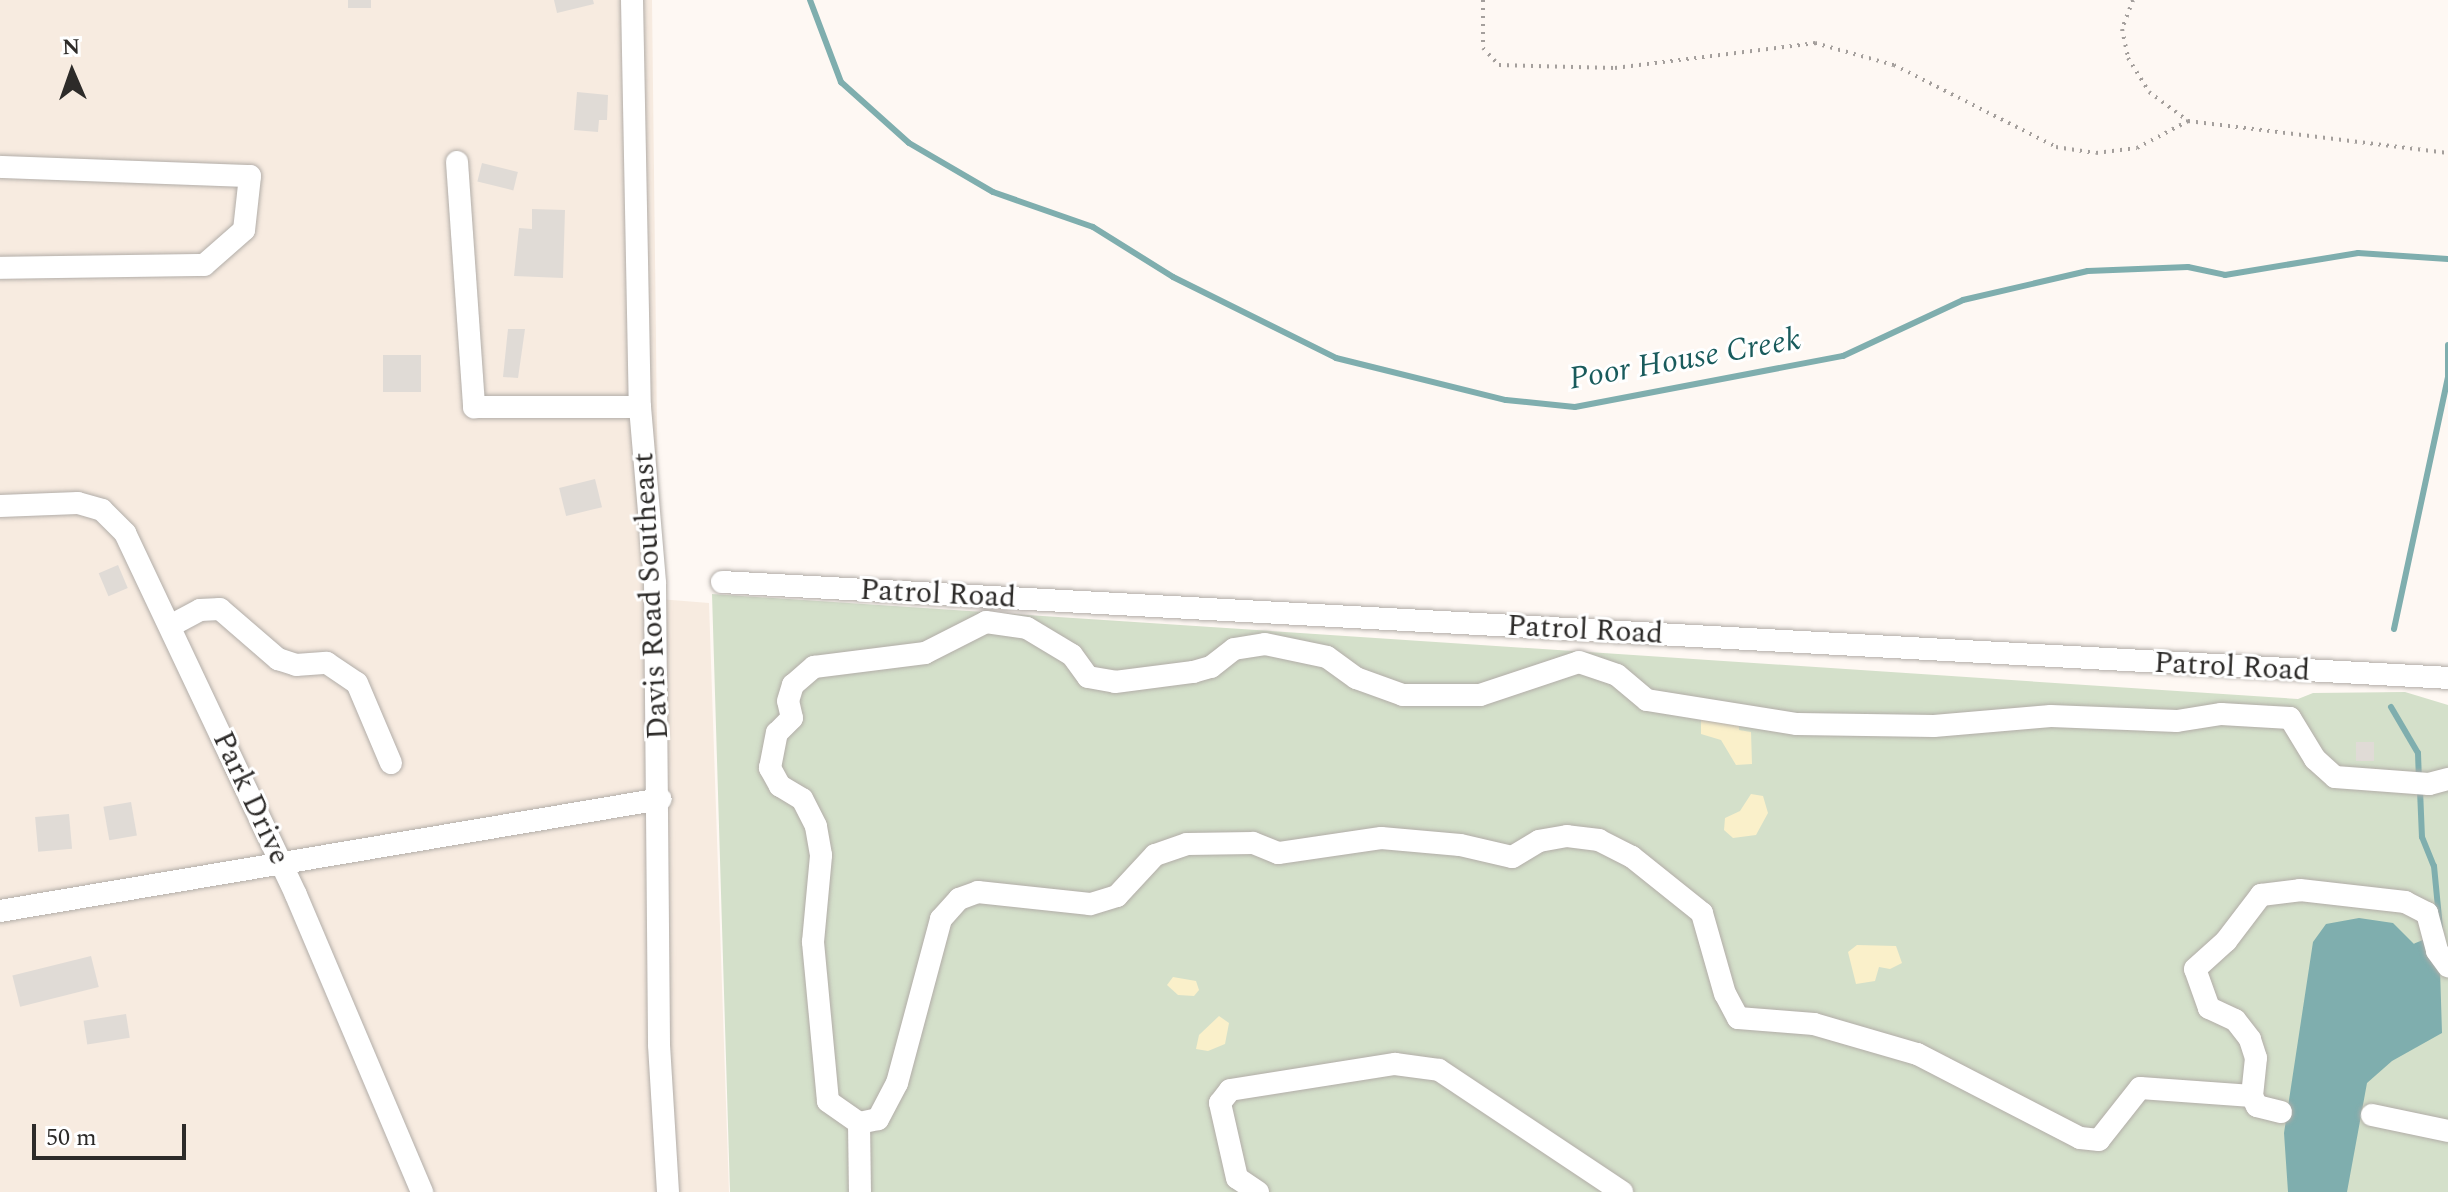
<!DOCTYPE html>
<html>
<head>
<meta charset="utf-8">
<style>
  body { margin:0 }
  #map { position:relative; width:2448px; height:1192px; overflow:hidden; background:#fef8f3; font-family:Spectral,serif }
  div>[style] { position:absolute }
  .built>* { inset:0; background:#f7ebe0 }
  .green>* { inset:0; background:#d4e0ca }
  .sand>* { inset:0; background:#faf0ca }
  .water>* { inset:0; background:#7faeae }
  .stream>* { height:6px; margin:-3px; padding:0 3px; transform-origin:3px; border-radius:3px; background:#7faeae }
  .building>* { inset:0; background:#e0dbd6; transform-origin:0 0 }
  .path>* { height:4px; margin-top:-2px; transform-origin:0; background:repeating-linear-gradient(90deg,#a49f9c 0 2px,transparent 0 8px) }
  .roads { filter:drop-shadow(0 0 2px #b2ada8) drop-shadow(0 0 2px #b2ada8) }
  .minor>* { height:22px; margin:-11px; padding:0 11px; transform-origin:11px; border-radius:11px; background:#fff }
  span { translate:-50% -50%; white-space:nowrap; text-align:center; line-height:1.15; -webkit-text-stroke:6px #fff; paint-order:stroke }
  .street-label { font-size:30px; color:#2d2b29 }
  .water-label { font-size:32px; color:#195b5c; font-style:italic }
  .north { position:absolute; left:32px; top:32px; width:80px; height:80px; -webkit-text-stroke:6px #fff; paint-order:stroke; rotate:358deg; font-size:22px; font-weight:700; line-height:32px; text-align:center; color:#2d2b29 }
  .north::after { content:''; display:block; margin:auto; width:28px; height:36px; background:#2d2b29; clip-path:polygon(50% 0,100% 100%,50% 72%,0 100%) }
  .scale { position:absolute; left:32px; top:1124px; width:154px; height:36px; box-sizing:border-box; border:4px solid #2d2b29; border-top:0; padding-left:10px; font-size:24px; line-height:28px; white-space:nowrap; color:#2d2b29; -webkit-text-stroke:6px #fff; paint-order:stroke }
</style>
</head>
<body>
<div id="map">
  <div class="built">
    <div style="clip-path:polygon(0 0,652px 0,659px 599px,709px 603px,729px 1192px,0 1192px)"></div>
  </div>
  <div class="green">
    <div style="clip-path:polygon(712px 594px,2298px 699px,2313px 693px,2405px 692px,2448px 705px,2448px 1192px,730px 1192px)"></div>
  </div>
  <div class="sand">
    <div style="clip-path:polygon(1701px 718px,1739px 721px,1739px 730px,1751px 732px,1752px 764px,1736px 765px,1721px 740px,1701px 734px)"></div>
    <div style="clip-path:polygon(1751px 794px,1763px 796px,1768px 813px,1756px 835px,1733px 838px,1724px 830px,1725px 818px,1740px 811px)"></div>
    <div style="clip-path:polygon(1857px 945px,1896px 946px,1902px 963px,1890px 969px,1879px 967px,1875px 981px,1856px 984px,1848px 952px)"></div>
    <div style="clip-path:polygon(1173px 977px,1196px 981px,1199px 990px,1194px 996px,1178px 995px,1167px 985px)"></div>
    <div style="clip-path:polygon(1219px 1016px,1229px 1023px,1225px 1044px,1208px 1051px,1196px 1049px,1199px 1035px)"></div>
  </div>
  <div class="water">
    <div style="clip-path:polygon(2359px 918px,2393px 923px,2416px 946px,2431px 943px,2440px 969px,2442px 1033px,2392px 1061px,2367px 1083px,2347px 1192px,2288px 1192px,2284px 1133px,2313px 942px,2326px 924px)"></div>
  </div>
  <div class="stream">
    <div style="left:810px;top:0;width:88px;rotate:69.3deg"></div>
    <div style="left:841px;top:82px;width:91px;rotate:41.9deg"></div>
    <div style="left:909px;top:143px;width:97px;rotate:30.3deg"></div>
    <div style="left:993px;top:192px;width:106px;rotate:19.3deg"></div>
    <div style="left:1093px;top:227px;width:94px;rotate:32deg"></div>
    <div style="left:1173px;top:277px;width:182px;rotate:26.4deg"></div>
    <div style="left:1336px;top:358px;width:175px;rotate:13.9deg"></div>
    <div style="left:1506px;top:400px;width:69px;rotate:5.8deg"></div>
    <div style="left:1575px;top:407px;width:273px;rotate:-10.8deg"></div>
    <div style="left:1843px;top:356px;width:132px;rotate:-25deg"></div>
    <div style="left:1963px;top:300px;width:128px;rotate:-13.1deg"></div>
    <div style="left:2088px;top:271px;width:100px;rotate:-2.3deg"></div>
    <div style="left:2188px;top:267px;width:38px;rotate:12deg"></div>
    <div style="left:2225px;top:275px;width:135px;rotate:-9.4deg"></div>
    <div style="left:2358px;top:253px;width:90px;rotate:3.8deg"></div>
    <div style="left:2394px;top:629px;width:257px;rotate:-77.9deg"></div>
    <div style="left:2448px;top:378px;width:33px;rotate:-90deg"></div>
    <div style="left:2391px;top:707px;width:53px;rotate:59.6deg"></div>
    <div style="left:2418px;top:753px;width:26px;rotate:88deg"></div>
    <div style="left:2420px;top:790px;width:47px;rotate:87.6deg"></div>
    <div style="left:2422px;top:837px;width:31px;rotate:68deg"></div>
    <div style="left:2434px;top:866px;width:62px;rotate:84.5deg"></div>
    <div style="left:2416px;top:946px;width:16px;rotate:-22deg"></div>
  </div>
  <div class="building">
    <div style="left:348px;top:0;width:23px;height:8px"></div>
    <div style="clip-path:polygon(554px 0,593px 0,594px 4px,557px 13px)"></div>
    <div style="clip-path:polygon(577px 92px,608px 95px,607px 120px,599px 120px,598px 132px,574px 130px)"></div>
    <div style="left:482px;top:163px;width:37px;height:19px;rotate:14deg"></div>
    <div style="clip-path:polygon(532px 209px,565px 210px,563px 278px,514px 276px,519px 228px,532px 229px)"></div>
    <div style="clip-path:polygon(508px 329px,525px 329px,518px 378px,503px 377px)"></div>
    <div style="left:383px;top:355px;width:38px;height:37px"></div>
    <div style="left:595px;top:479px;width:29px;height:37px;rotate:76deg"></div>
    <div style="left:118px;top:565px;width:25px;height:21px;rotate:67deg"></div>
    <div style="left:2356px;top:742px;width:18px;height:19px"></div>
    <div style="left:131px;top:802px;width:34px;height:28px;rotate:80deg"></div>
    <div style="left:69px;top:814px;width:35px;height:34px;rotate:85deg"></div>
    <div style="left:91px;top:956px;width:32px;height:81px;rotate:76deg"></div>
    <div style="left:126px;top:1014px;width:24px;height:43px;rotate:81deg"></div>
  </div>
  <div class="path">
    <div style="left:1483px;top:0;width:48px;rotate:90deg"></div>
    <div style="left:1483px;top:48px;width:23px;rotate:47deg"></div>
    <div style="left:1499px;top:65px;width:116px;rotate:1.5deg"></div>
    <div style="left:1615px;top:68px;width:202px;rotate:-7.1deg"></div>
    <div style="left:1815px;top:43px;width:82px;rotate:15.6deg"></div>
    <div style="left:1894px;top:65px;width:182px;rotate:26.8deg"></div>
    <div style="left:2056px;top:147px;width:40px;rotate:8.5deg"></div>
    <div style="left:2096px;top:153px;width:41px;rotate:-7deg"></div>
    <div style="left:2137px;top:148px;width:58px;rotate:-27.9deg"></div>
    <div style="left:2188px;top:121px;width:262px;rotate:7deg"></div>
    <div style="left:2133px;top:0;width:31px;rotate:111deg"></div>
    <div style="left:2122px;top:29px;width:30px;rotate:78deg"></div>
    <div style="left:2128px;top:58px;width:40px;rotate:58deg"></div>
    <div style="left:2149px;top:92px;width:49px;rotate:36.6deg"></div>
  </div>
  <div class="roads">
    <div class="minor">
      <div style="left:632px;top:0;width:407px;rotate:88.9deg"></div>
      <div style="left:640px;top:407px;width:177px;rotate:85.1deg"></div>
      <div style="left:655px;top:583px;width:462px;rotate:89.5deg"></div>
      <div style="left:659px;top:1045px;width:147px;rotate:86.5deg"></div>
      <div style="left:457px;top:162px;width:246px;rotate:86deg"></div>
      <div style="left:474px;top:407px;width:166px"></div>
      <div style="left:0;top:167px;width:250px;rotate:2.1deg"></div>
      <div style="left:250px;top:176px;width:54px;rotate:96.3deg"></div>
      <div style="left:244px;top:230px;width:53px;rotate:138.8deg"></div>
      <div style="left:204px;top:265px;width:204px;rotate:179.2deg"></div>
      <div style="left:0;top:506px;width:78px;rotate:-2.2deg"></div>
      <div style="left:78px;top:503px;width:25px;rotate:16deg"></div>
      <div style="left:102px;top:510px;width:33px;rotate:45deg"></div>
      <div style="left:125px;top:533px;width:400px;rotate:64.7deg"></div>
      <div style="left:296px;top:895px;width:323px;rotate:67deg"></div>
      <div style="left:722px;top:582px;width:1729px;rotate:3.18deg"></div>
      <div style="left:170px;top:626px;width:34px;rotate:-28deg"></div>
      <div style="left:200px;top:610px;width:20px;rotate:-3deg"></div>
      <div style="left:220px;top:609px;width:77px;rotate:40.8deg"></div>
      <div style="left:278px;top:659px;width:19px;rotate:18deg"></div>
      <div style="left:296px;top:665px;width:31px;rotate:-4deg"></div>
      <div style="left:327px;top:663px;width:36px;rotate:34deg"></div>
      <div style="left:357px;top:683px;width:87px;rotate:67deg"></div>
      <div style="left:0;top:911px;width:670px;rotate:-9.62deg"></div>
      <div style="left:2252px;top:1096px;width:112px;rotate:-175.9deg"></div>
      <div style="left:2140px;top:1088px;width:66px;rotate:128.3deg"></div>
      <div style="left:2099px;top:1140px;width:19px;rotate:-174deg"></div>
      <div style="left:2080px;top:1138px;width:183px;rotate:-152.7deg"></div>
      <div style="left:1917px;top:1054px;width:107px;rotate:-163.8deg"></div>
      <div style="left:1814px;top:1024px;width:76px;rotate:-175.5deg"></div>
      <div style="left:1738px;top:1018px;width:27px;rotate:-118deg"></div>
      <div style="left:1725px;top:994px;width:84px;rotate:-105.9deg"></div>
      <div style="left:1702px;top:913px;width:90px;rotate:-141.3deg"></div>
      <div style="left:1632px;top:857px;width:37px;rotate:-153deg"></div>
      <div style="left:1599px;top:840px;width:32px;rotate:-173deg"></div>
      <div style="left:1567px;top:836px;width:28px;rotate:170deg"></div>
      <div style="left:1539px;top:841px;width:31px;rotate:149deg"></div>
      <div style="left:1512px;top:857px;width:53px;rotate:-167deg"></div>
      <div style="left:1460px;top:845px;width:79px;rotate:-174.9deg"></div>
      <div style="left:1381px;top:838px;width:104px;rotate:171.7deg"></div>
      <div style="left:1278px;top:853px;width:27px;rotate:-158deg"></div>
      <div style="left:1253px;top:843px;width:66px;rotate:179.1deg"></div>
      <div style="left:1187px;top:844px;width:34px;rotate:161deg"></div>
      <div style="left:1155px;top:855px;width:56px;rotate:132.8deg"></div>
      <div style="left:1117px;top:896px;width:28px;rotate:163deg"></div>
      <div style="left:1090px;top:904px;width:113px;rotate:-173.9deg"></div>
      <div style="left:978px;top:892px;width:20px;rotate:160deg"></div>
      <div style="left:959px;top:899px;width:27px;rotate:132deg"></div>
      <div style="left:941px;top:919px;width:170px;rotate:105deg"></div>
      <div style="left:897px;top:1083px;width:41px;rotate:117.8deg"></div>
      <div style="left:878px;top:1119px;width:19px;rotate:168deg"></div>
      <div style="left:859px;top:1123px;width:38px;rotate:-145deg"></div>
      <div style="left:828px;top:1101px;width:160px;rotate:-95.4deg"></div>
      <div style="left:813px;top:942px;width:87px;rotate:-84.7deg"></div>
      <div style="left:821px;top:855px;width:29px;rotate:-100deg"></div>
      <div style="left:816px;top:826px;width:30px;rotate:-117deg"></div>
      <div style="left:802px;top:799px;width:26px;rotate:-149deg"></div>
      <div style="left:780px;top:786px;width:21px;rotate:-119deg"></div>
      <div style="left:770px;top:768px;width:36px;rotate:-79deg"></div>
      <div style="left:777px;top:733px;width:21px;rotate:-45deg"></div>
      <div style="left:792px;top:718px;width:17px;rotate:-103deg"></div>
      <div style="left:788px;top:701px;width:17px;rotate:-73deg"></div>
      <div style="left:793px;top:685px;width:28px;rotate:-41deg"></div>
      <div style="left:814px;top:667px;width:112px;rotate:-7.2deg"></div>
      <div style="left:925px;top:653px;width:68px;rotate:-26.9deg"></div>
      <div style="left:986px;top:622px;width:41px;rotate:8.3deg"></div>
      <div style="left:1027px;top:628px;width:52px;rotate:31deg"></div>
      <div style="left:1072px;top:655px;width:27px;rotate:54deg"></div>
      <div style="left:1088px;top:677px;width:27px;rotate:10deg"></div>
      <div style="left:1115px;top:682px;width:79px;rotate:-7.3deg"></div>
      <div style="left:1193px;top:672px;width:19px;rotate:-16deg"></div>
      <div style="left:1211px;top:667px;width:29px;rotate:-38deg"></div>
      <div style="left:1234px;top:649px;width:31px;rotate:-9deg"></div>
      <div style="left:1265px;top:644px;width:63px;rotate:11.8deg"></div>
      <div style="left:1327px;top:657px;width:36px;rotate:36deg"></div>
      <div style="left:1356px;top:678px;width:50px;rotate:19.9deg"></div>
      <div style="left:1403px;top:695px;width:77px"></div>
      <div style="left:1480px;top:695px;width:104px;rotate:-18.4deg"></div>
      <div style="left:1579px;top:662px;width:40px;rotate:18.9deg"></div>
      <div style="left:1617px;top:675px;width:39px;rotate:40deg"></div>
      <div style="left:1647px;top:700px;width:152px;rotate:9.1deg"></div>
      <div style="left:1797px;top:724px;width:137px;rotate:0.8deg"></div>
      <div style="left:1934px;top:726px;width:117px;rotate:-4.9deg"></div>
      <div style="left:2051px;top:716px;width:126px;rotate:2.3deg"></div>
      <div style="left:2177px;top:721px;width:45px;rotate:-9deg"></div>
      <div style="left:2221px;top:714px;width:69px;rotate:3.3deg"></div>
      <div style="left:2290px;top:718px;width:48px;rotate:58.6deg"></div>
      <div style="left:2315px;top:759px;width:27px;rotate:42deg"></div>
      <div style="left:2335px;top:777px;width:94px;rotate:4.3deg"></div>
      <div style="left:2429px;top:784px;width:20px;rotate:-15deg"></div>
      <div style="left:2281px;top:1112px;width:25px;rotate:-166deg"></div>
      <div style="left:2257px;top:1106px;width:11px;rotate:-117deg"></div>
      <div style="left:2252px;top:1096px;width:38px;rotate:-84deg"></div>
      <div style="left:2256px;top:1058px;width:20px;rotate:-108deg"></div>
      <div style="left:2250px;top:1039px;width:24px;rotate:-128deg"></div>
      <div style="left:2235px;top:1020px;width:29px;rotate:-155deg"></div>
      <div style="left:2209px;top:1008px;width:41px;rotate:-109.7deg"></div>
      <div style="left:2195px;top:969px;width:42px;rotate:-42.1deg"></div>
      <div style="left:2226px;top:941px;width:58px;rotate:-52.7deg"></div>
      <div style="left:2261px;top:895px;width:39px;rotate:-7deg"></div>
      <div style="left:2300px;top:890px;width:106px;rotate:6.5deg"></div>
      <div style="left:2405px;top:902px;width:25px;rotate:27deg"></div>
      <div style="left:2427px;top:913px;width:39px;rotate:75deg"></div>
      <div style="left:2437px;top:951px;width:19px;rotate:54deg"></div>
      <div style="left:2372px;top:1115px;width:78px;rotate:11.9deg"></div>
      <div style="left:859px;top:1123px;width:69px;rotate:89.2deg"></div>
      <div style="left:1258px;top:1192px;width:25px;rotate:-146deg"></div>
      <div style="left:1237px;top:1178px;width:77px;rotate:-102.8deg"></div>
      <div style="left:1220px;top:1103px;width:16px;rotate:-52deg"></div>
      <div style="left:1230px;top:1090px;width:167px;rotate:-9deg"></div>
      <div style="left:1395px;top:1064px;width:44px;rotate:7.8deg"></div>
      <div style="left:1439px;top:1070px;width:220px;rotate:33.7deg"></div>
    </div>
  </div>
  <div class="street-label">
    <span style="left:938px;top:594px;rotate:3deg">Patrol Road</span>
    <span style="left:651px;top:596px;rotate:-93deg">Davis Road Southeast</span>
    <span style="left:1585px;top:630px;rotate:3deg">Patrol Road</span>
    <span style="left:2232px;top:667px;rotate:3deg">Patrol Road</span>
    <span style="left:251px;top:798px;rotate:65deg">Park Drive</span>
  </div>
  <div class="water-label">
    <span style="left:1685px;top:360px;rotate:-10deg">Poor House Creek</span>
  </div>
  <div class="north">N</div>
  <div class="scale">50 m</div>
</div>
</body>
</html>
